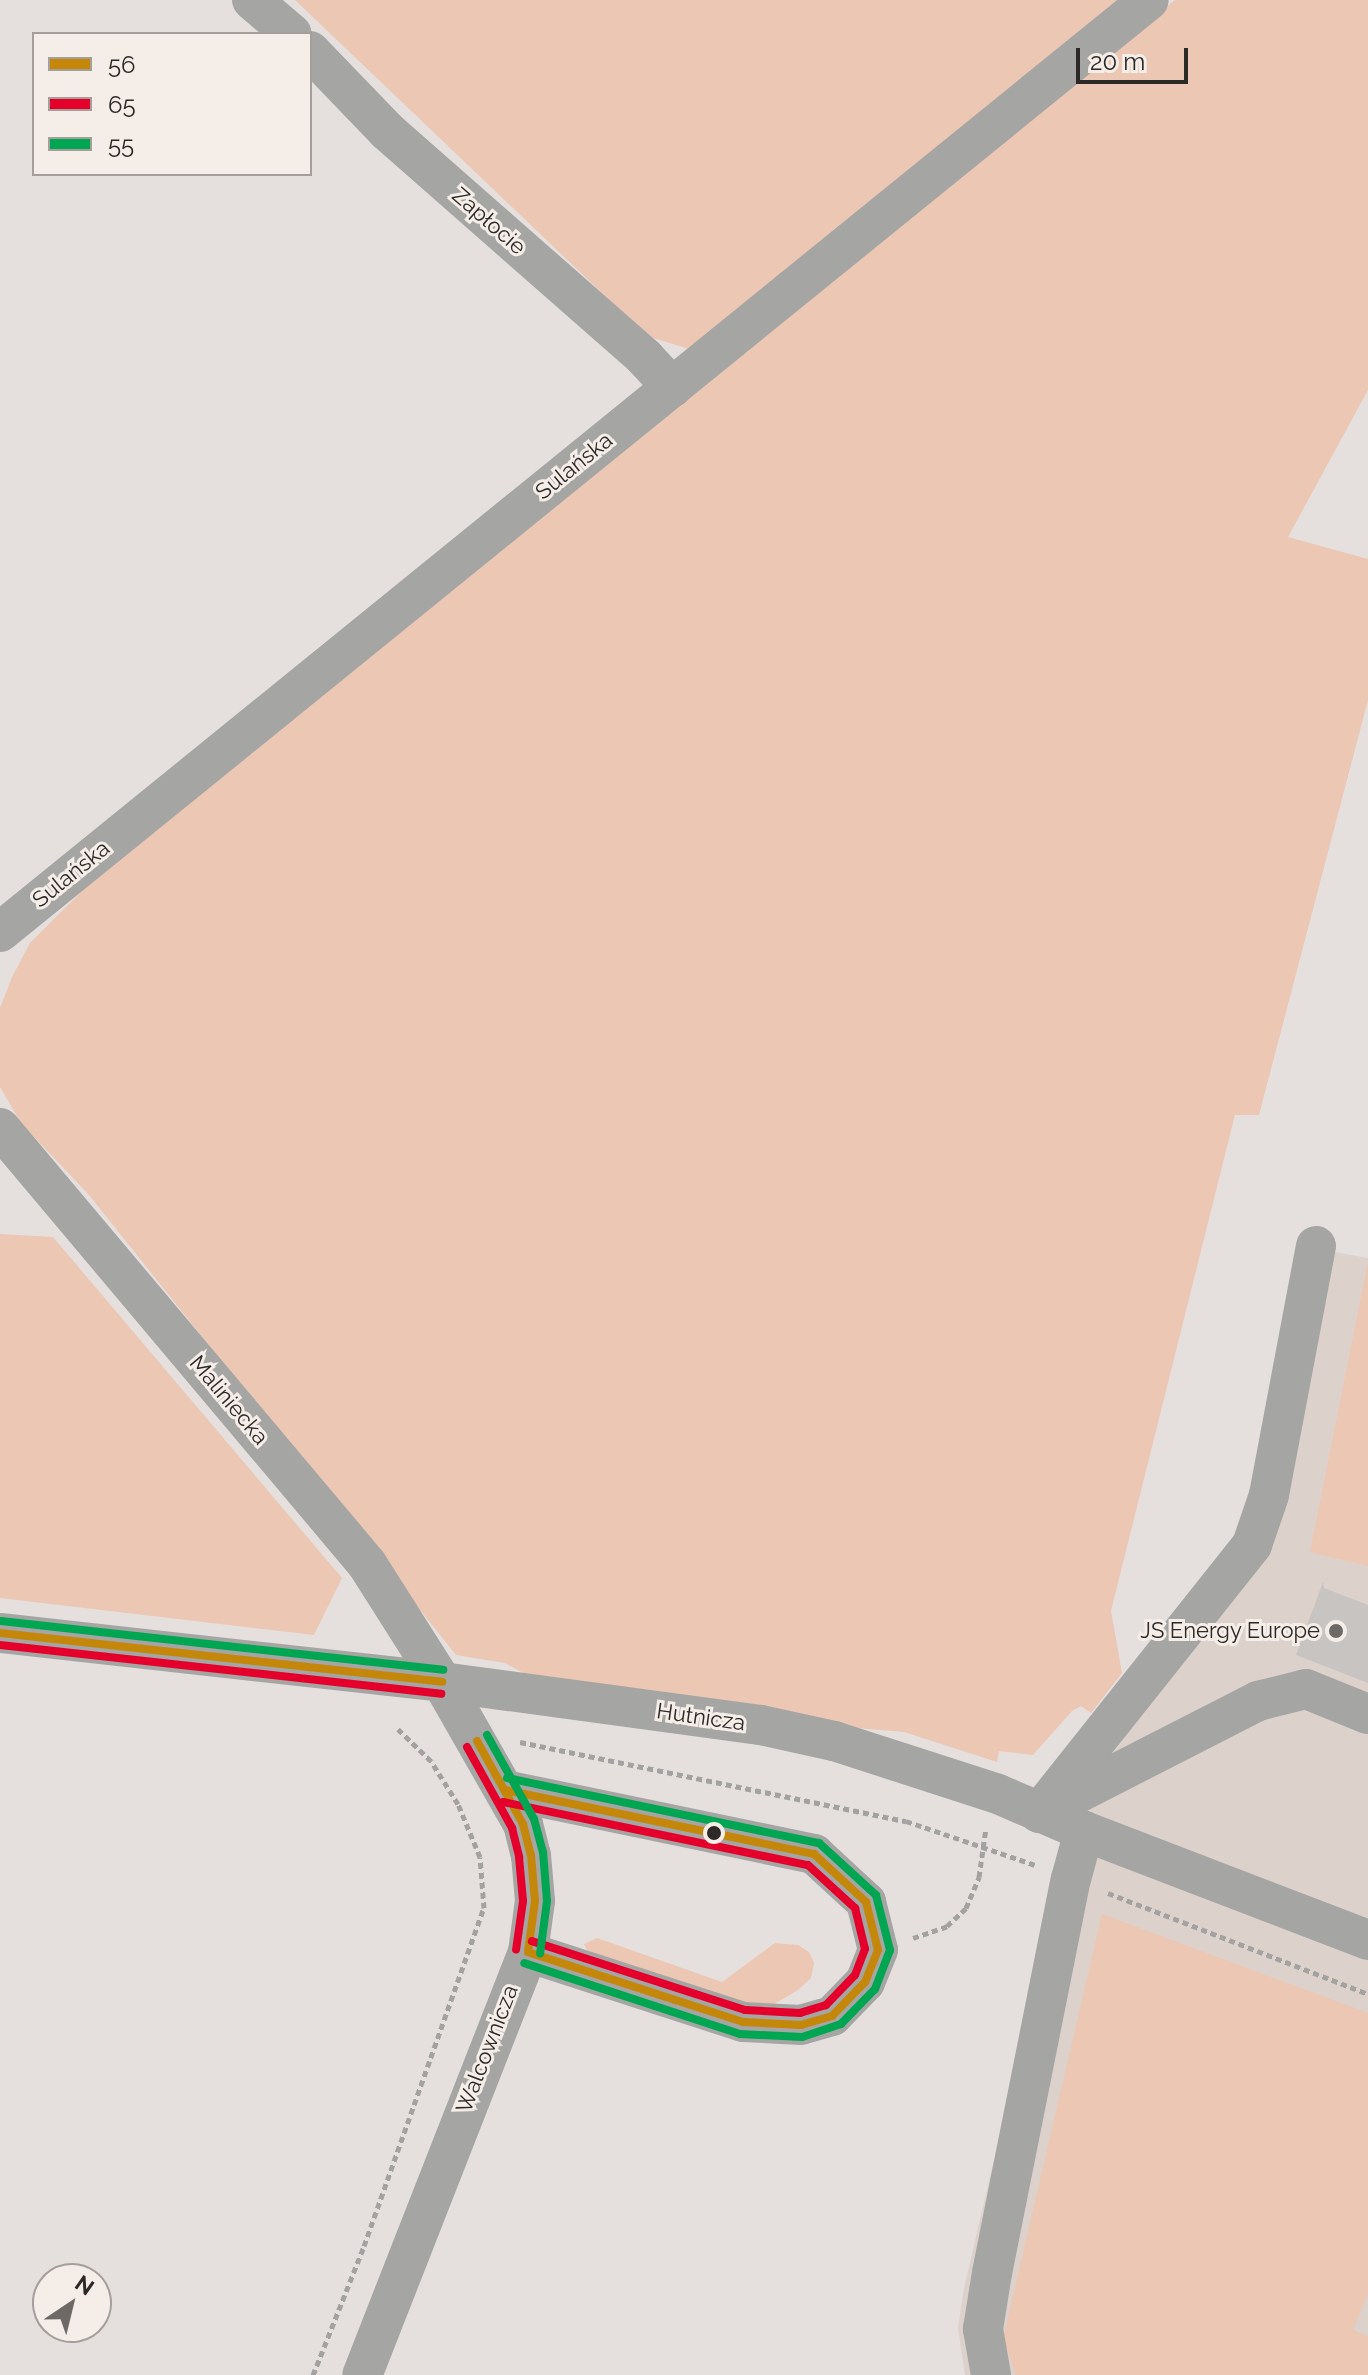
<!DOCTYPE html>
<html>
<head>
<meta charset="utf-8">
<style>
  body { margin:0 }
  #map { position:relative; width:1368px; height:2375px; overflow:hidden; background:#e5e0de; font-family:Raleway,sans-serif }
  div>[style] { position:absolute }
  .built>* { inset:0; background:#dcd1cb }
  .green>* { inset:0; background:#ebc7b4 }
  .building>* { inset:0; background:#c8c4c2 }
  .path>* { height:5px; margin-top:-2.5px; transform-origin:0; background:repeating-linear-gradient(90deg,#a3a2a1 0 6px,transparent 0 10px) }
  .minor>* { height:40px; margin:-20px; padding:0 20px; transform-origin:20px; border-radius:20px; background:#a5a5a4 }
  .bus-1>* { height:8px; margin:-4px; padding:0 4px; transform-origin:4px; border-radius:4px; background:#c4870a }
  .bus-2>* { height:8px; margin:-4px; padding:0 4px; transform-origin:4px; border-radius:4px; background:#e4002b }
  .bus-3>* { height:8px; margin:-4px; padding:0 4px; transform-origin:4px; border-radius:4px; background:#00a651 }
  .dots>* { width:22px; height:22px; translate:-50% -50%; box-sizing:border-box; border:4px solid #f5ede8; border-radius:50% }
  span { translate:-50% -50%; white-space:nowrap; text-align:center; line-height:1.15; -webkit-text-stroke:6px #f5ede8; paint-order:stroke }
  .street-label { font-size:22px; color:#2c2927 }
  .poi-label { font-size:22px; color:#2c2927 }
  .right { translate:-100% -50%; text-align:right }
  .legend { position:absolute; left:32px; top:32px; width:280px; height:144px; box-sizing:border-box; background:#f5ede8; border:2px solid #a59f9b; margin:0; padding:10px 14px; list-style:none; font-size:24px; color:#2c2927 }
  .legend li { display:flex; align-items:center; gap:16px; height:40px }
  .legend b { width:40px; border:2px solid #a59f9b }
  .north { position:absolute; left:32px; top:2263px; width:80px; height:80px; box-sizing:border-box; background:#f5ede8; border:2px solid #a59f9b; border-radius:50%; rotate:35deg; font-size:22px; font-weight:700; line-height:32px; text-align:center; color:#2c2927 }
  .north::after { content:''; display:block; margin:auto; width:28px; height:36px; background:#6d6967; clip-path:polygon(50% 0,100% 100%,50% 72%,0 100%) }
  .scale { position:absolute; left:1076px; top:48px; width:112px; height:36px; box-sizing:border-box; border:4px solid #2c2927; border-top:0; padding-left:10px; font-size:24px; line-height:28px; white-space:nowrap; color:#2c2927; -webkit-text-stroke:6px #f5ede8; paint-order:stroke }
</style>
</head>
<body>
<div id="map">
  <div class="built">
    <div style="clip-path:polygon(1335px 1252px,1368px 1258px,1368px 2375px,965px 2375px,958px 2328px,964px 2288px,1078px 1801px,1266px 1542px)"></div>
  </div>
  <div class="green">
    <div style="clip-path:polygon(295px 0,1120px 0,692px 350px,647px 336px)"></div>
    <div style="clip-path:polygon(1175px 0,1368px 0,1368px 390px,1288px 537px,1368px 559px,1368px 700px,1259px 1115px,1235px 1115px,1111px 1611px,1122px 1673px,1091px 1713px,1081px 1706px,1072px 1711px,1033px 1755px,999px 1751px,997px 1762px,904px 1732px,845px 1727px,529px 1676px,505px 1663px,456px 1655px,89px 1195px,21px 1123px,0 1087px,0 1008px,12px 977px,30px 943px,81px 892px)"></div>
    <div style="clip-path:polygon(0 1234px,53px 1237px,342px 1578px,314px 1635px,0 1598px)"></div>
    <div style="clip-path:polygon(1368px 1262px,1368px 1566px,1310px 1552px)"></div>
    <div style="clip-path:polygon(1102px 1914px,1368px 2013px,1368px 2293px,1353px 2330px,1368px 2336px,1368px 2375px,1016px 2375px,1003px 2339px)"></div>
    <div style="clip-path:polygon(597px 1938px,722px 1982px,775px 1943px,798px 1945px,809px 1952px,814px 1963px,811px 1978px,798px 1990px,759px 2013px,622px 1966px,587px 1950px,584px 1944px)"></div>
  </div>
  <div class="building">
    <div style="clip-path:polygon(1323px 1582px,1324px 1588px,1368px 1605px,1368px 1683px,1296px 1655px)"></div>
  </div>
  <div class="path">
    <div style="left:520px;top:1742px;width:394px;rotate:11.6deg"></div>
    <div style="left:906px;top:1821px;width:136px;rotate:18.8deg"></div>
    <div style="left:1108px;top:1893px;width:279px;rotate:21.2deg"></div>
    <div style="left:913px;top:1938px;width:36px;rotate:-19deg"></div>
    <div style="left:947px;top:1926px;width:26px;rotate:-43deg"></div>
    <div style="left:966px;top:1908px;width:34px;rotate:-67deg"></div>
    <div style="left:979px;top:1877px;width:49px;rotate:-81.9deg"></div>
    <div style="left:313px;top:2375px;width:139px;rotate:-68.4deg"></div>
    <div style="left:364px;top:2246px;width:359px;rotate:-70.5deg"></div>
    <div style="left:484px;top:1908px;width:51px;rotate:-94.5deg"></div>
    <div style="left:480px;top:1857px;width:57px;rotate:-112.5deg"></div>
    <div style="left:458px;top:1804px;width:51px;rotate:-122.1deg"></div>
    <div style="left:431px;top:1761px;width:46px;rotate:-135.9deg"></div>
  </div>
  <div class="minor">
    <div style="left:252px;top:0;width:52px;rotate:40.4deg"></div>
    <div style="left:310px;top:51px;width:111px;rotate:46.1deg"></div>
    <div style="left:387px;top:131px;width:344px;rotate:41.3deg"></div>
    <div style="left:645px;top:358px;width:40px;rotate:47deg"></div>
    <div style="left:0;top:932px;width:1479px;rotate:-39.05deg"></div>
    <div style="left:0;top:1128px;width:570px;rotate:49.91deg"></div>
    <div style="left:367px;top:1564px;width:140px;rotate:57.6deg"></div>
    <div style="left:442px;top:1682px;width:163px;rotate:60.3deg"></div>
    <div style="left:523px;top:1824px;width:32px;rotate:76deg"></div>
    <div style="left:531px;top:1855px;width:46px;rotate:85deg"></div>
    <div style="left:535px;top:1901px;width:51px;rotate:97.8deg"></div>
    <div style="left:528px;top:1952px;width:454px;rotate:111.4deg"></div>
    <div style="left:1316px;top:1246px;width:253px;rotate:100.7deg"></div>
    <div style="left:1269px;top:1495px;width:53px;rotate:108.8deg"></div>
    <div style="left:1252px;top:1545px;width:342px;rotate:128.5deg"></div>
    <div style="left:1039px;top:1813px;width:246px;rotate:-27.1deg"></div>
    <div style="left:1258px;top:1701px;width:49px;rotate:-14deg"></div>
    <div style="left:1306px;top:1689px;width:67px;rotate:22deg"></div>
    <div style="left:0;top:1633px;width:445px;rotate:6.3deg"></div>
    <div style="left:442px;top:1682px;width:322px;rotate:7.7deg"></div>
    <div style="left:761px;top:1725px;width:75px;rotate:12.4deg"></div>
    <div style="left:834px;top:1741px;width:172px;rotate:17.9deg"></div>
    <div style="left:998px;top:1794px;width:94px;rotate:23.3deg"></div>
    <div style="left:1084px;top:1831px;width:304px;rotate:21deg"></div>
    <div style="left:505px;top:1790px;width:316px;rotate:11.7deg"></div>
    <div style="left:814px;top:1854px;width:71px;rotate:42.7deg"></div>
    <div style="left:866px;top:1902px;width:49px;rotate:76deg"></div>
    <div style="left:878px;top:1950px;width:35px;rotate:112deg"></div>
    <div style="left:865px;top:1982px;width:47px;rotate:134.1deg"></div>
    <div style="left:832px;top:2016px;width:32px;rotate:164deg"></div>
    <div style="left:801px;top:2025px;width:58px;rotate:-177deg"></div>
    <div style="left:743px;top:2022px;width:226px;rotate:-162deg"></div>
    <div style="left:991px;top:2375px;width:47px;rotate:-99.9deg"></div>
    <div style="left:983px;top:2329px;width:57px;rotate:-80.9deg"></div>
    <div style="left:992px;top:2273px;width:402px;rotate:-78.7deg"></div>
    <div style="left:1071px;top:1879px;width:50px;rotate:-74.8deg"></div>
  </div>
  <div class="bus-1">
    <div style="left:0;top:1633px;width:445px;rotate:6.3deg"></div>
    <div style="left:477px;top:1741px;width:95px;rotate:61deg"></div>
    <div style="left:523px;top:1824px;width:32px;rotate:76deg"></div>
    <div style="left:531px;top:1855px;width:46px;rotate:85deg"></div>
    <div style="left:535px;top:1901px;width:51px;rotate:97.8deg"></div>
    <div style="left:505px;top:1790px;width:316px;rotate:11.7deg"></div>
    <div style="left:814px;top:1854px;width:71px;rotate:42.7deg"></div>
    <div style="left:866px;top:1902px;width:49px;rotate:76deg"></div>
    <div style="left:878px;top:1950px;width:35px;rotate:112deg"></div>
    <div style="left:865px;top:1982px;width:47px;rotate:134.1deg"></div>
    <div style="left:832px;top:2016px;width:32px;rotate:164deg"></div>
    <div style="left:801px;top:2025px;width:58px;rotate:-177deg"></div>
    <div style="left:743px;top:2022px;width:226px;rotate:-162deg"></div>
  </div>
  <div class="bus-2">
    <div style="left:0;top:1645px;width:444px;rotate:6.3deg"></div>
    <div style="left:467px;top:1747px;width:93px;rotate:60.9deg"></div>
    <div style="left:512px;top:1828px;width:30px;rotate:76deg"></div>
    <div style="left:519px;top:1857px;width:44px;rotate:84.8deg"></div>
    <div style="left:523px;top:1901px;width:49px;rotate:98.1deg"></div>
    <div style="left:503px;top:1802px;width:311px;rotate:11.7deg"></div>
    <div style="left:808px;top:1865px;width:64px;rotate:42.5deg"></div>
    <div style="left:855px;top:1908px;width:42px;rotate:76.3deg"></div>
    <div style="left:865px;top:1949px;width:28px;rotate:111deg"></div>
    <div style="left:855px;top:1975px;width:42px;rotate:134deg"></div>
    <div style="left:826px;top:2005px;width:27px;rotate:163deg"></div>
    <div style="left:800px;top:2013px;width:55px;rotate:-176.9deg"></div>
    <div style="left:745px;top:2010px;width:224px;rotate:-162.1deg"></div>
  </div>
  <div class="bus-3">
    <div style="left:1px;top:1621px;width:445px;rotate:6.3deg"></div>
    <div style="left:487px;top:1735px;width:96px;rotate:60.8deg"></div>
    <div style="left:534px;top:1819px;width:34px;rotate:75deg"></div>
    <div style="left:543px;top:1852px;width:49px;rotate:85.3deg"></div>
    <div style="left:547px;top:1901px;width:53px;rotate:97.5deg"></div>
    <div style="left:507px;top:1778px;width:319px;rotate:11.8deg"></div>
    <div style="left:819px;top:1843px;width:77px;rotate:42.4deg"></div>
    <div style="left:876px;top:1895px;width:57px;rotate:75.7deg"></div>
    <div style="left:890px;top:1950px;width:42px;rotate:111deg"></div>
    <div style="left:875px;top:1989px;width:49px;rotate:134.2deg"></div>
    <div style="left:841px;top:2024px;width:41px;rotate:161.6deg"></div>
    <div style="left:802px;top:2037px;width:62px;rotate:-177.2deg"></div>
    <div style="left:740px;top:2034px;width:227px;rotate:-161.8deg"></div>
  </div>
  <div class="dots">
    <div style="left:1336px;top:1631px;background:#6d6967"></div>
    <div style="left:714px;top:1833px;background:#2c2927"></div>
  </div>
  <div class="street-label">
    <span style="left:489px;top:221px;rotate:41deg">Zapłocie</span>
    <span style="left:574px;top:466px;rotate:-39deg">Sulańska</span>
    <span style="left:71px;top:874px;rotate:-39deg">Sulańska</span>
    <span style="left:229px;top:1400px;rotate:50deg">Maliniecka</span>
    <span style="left:701px;top:1717px;rotate:8deg">Hutnicza</span>
    <span style="left:487px;top:2049px;rotate:-69deg">Walcownicza</span>
  </div>
  <div class="poi-label">
    <span class="right" style="left:1320px;top:1631px">JS Energy Europe</span>
  </div>
  <ul class="legend">
  <li><b style="height:10px;background:#c4870a"></b>56</li>
  <li><b style="height:10px;background:#e4002b"></b>65</li>
  <li><b style="height:10px;background:#00a651"></b>55</li>
  </ul>
  <div class="north">N</div>
  <div class="scale">20 m</div>
</div>
</body>
</html>
